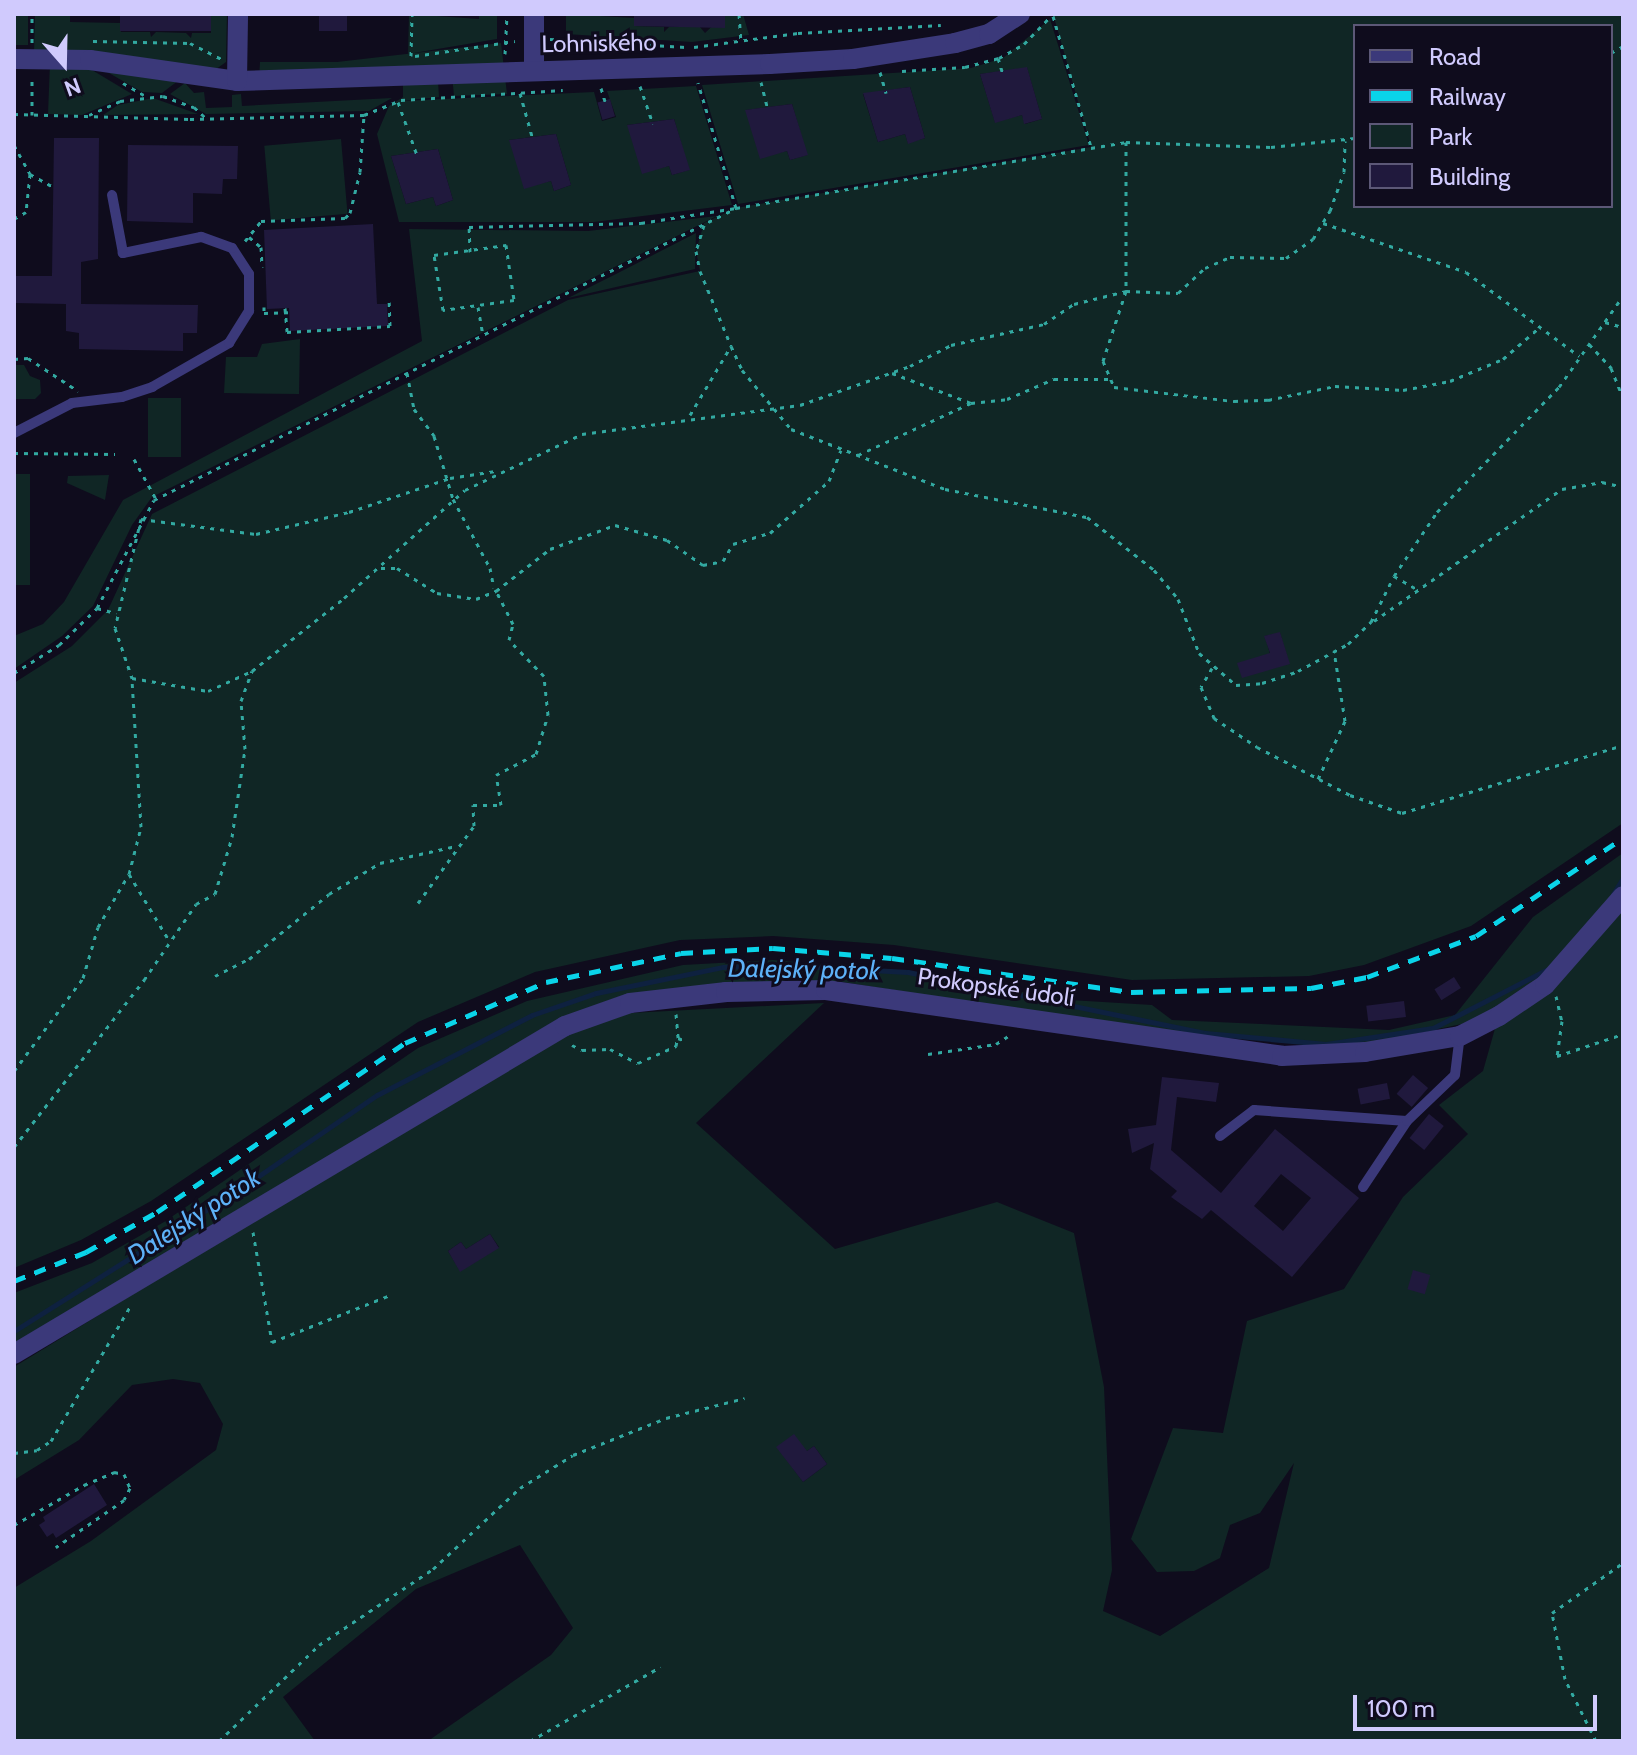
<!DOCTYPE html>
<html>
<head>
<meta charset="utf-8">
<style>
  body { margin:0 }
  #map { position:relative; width:1637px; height:1755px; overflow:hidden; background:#0f0c1d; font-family:Cabin,sans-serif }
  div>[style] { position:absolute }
  .green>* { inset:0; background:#102625; transform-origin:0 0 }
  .stream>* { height:5px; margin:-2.5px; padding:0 2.5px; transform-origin:2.5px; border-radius:2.5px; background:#0e2140 }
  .building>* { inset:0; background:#20193d; transform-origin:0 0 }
  .path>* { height:3px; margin-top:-1.5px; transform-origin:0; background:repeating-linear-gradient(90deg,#32a9a1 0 4px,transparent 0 10px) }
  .lane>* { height:10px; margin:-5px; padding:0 5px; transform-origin:5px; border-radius:5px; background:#3b397a }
  .street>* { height:20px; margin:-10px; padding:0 10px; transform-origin:10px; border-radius:10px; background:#3b397a }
  .rail>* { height:5px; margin-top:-2.5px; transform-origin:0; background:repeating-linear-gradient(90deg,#0ad4e9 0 12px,transparent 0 22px) }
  span { translate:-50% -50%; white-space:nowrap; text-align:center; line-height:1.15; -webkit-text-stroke:6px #0f0c1d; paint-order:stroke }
  .street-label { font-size:24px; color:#d0cafd }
  .water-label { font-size:26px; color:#5db1f8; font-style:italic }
  .frame { position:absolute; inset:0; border:16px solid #d0cafd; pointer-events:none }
  .legend { position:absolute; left:1353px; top:24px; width:260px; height:184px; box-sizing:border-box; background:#0f0c1d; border:2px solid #5c5877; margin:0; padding:10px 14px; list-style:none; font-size:24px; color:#d0cafd }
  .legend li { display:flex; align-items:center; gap:16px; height:40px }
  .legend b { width:40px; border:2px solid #5c5877 }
  .north { position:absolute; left:24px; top:24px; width:80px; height:80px; -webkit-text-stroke:6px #0f0c1d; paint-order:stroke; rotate:160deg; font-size:22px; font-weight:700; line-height:32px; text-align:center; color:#d0cafd }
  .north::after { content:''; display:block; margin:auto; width:28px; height:36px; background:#d0cafd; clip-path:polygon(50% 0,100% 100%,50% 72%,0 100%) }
  .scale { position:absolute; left:1353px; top:1695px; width:244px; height:36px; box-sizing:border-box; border:4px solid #d0cafd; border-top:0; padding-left:10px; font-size:24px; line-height:28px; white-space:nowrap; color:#d0cafd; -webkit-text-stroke:6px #0f0c1d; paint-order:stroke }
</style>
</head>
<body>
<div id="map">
  <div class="green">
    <div style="left:14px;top:14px;width:14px;height:31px"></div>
    <div style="clip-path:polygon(35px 14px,70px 14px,70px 22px,120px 23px,121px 32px,150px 32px,151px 37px,156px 32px,186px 33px,191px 38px,192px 33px,211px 33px,211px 14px,227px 14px,226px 62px,212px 72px,34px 54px)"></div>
    <div style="clip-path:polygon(409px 14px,479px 19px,479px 14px,497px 14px,497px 39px,408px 54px)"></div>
    <div style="clip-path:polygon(566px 14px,634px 18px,635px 26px,664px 27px,664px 32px,669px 27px,700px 27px,705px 33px,725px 14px,743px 14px,749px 35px,692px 42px,566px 34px)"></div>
    <div style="clip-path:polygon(evenodd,1053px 14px,1623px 14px,1623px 823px,1471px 926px,1364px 965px,1309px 976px,1132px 980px,894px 945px,773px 936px,680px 940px,535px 972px,418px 1022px,151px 1201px,81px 1240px,14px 1268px,14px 683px,72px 646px,108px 610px,152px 514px,568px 300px,700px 271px,696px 251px,704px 223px,736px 208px,1091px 147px,1053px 14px,1355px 26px,1611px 26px,1611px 206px,1355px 206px,1355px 26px,1053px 14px,1280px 633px,1289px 663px,1274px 668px,1265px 636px,1280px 633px)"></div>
    <div style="clip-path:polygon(evenodd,1050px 19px,1089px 145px,738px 204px,702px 85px,971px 68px,1003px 58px,1050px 19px,1027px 68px,1042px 119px,1025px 124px,1022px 115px,995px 122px,980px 74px,1027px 68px,1050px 19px,910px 87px,925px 138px,908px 143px,905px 134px,878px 142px,863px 94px,910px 87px,1050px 19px,792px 104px,807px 155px,790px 160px,787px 151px,778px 153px,746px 110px,792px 104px)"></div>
    <div style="clip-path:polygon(501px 43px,507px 94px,454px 96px,452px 75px,259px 79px,260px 62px,337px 62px)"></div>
    <div style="clip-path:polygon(50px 63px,82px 64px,132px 94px,82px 115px,48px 114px)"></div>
    <div style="clip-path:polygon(95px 65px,183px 77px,162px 93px,142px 92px)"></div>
    <div style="clip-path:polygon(evenodd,438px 81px,439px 97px,400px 101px,594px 92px,602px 121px,616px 117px,607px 91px,696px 86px,732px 205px,594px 222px,399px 222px,377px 134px,389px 106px,403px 97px,403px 84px,438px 81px,674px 119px,689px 170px,672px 175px,669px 166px,660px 168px,627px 125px,674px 119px,438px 81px,556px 134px,571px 185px,554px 191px,551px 181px,542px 183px,509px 140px,556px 134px,438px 81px,438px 149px,453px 200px,436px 206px,433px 197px,406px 204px,391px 156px,438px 149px)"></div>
    <div style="clip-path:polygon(185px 83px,194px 93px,204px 92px,206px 108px,232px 107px,232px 95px,241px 94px,242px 106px,392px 98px,369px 111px,206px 114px,170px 94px)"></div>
    <div style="clip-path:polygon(153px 98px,198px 114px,103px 115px,118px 105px)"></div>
    <div style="left:341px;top:139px;width:75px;height:77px;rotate:85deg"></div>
    <div style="clip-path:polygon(717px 216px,152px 497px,132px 525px,93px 606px,62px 636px,14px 669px,14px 636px,43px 624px,64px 602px,123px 500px,422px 341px,409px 229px,588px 231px)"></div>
    <div style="clip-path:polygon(696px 233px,695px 269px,568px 298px,616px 274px)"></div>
    <div style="clip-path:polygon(300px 339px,299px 394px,224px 393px,226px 357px,257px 357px,262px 344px)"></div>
    <div style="clip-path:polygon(14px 365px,24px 365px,30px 376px,40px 380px,41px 393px,35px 399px,14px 399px)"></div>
    <div style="left:148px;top:398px;width:33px;height:59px"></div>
    <div style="left:14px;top:474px;width:16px;height:111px"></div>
    <div style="clip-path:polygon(109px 475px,105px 500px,67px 483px,68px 476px)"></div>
    <div style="clip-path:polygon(1623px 853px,1623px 884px,1545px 977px,1471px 1022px,1359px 1046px,1156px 1031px,836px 981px,724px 987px,547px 1027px,14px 1345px,14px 1293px,92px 1263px,164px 1222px,418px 1048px,527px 1001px,683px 965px,773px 960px,890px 970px,1070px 1000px,1152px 1005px,1172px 1020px,1389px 1030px,1455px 1015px,1533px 917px)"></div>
    <div style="clip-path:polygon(evenodd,1623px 910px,1623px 1741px,428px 1741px,551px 1655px,573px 1628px,520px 1545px,416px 1589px,283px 1697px,315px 1741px,14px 1741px,14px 1588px,91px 1541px,216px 1450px,223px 1424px,200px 1383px,173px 1379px,132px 1385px,79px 1440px,14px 1480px,14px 1367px,391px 1136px,575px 1030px,630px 1013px,824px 1003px,696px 1123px,835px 1249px,997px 1202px,1074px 1233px,1104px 1387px,1112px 1570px,1103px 1611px,1160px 1636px,1269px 1568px,1294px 1463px,1260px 1513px,1230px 1525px,1220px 1558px,1194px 1571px,1157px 1572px,1131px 1539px,1173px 1428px,1223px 1433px,1247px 1321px,1344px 1289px,1403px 1197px,1468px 1134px,1439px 1105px,1483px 1071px,1496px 1025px,1552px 988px,1623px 910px,490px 1234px,499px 1247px,460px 1271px,448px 1251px,461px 1242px,466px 1249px,490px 1234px,1623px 910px,814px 1446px,827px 1464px,803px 1482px,777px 1447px,807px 1451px,814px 1446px)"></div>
  </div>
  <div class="stream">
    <div style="left:1613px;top:894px;width:19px;rotate:-58deg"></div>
    <div style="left:14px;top:1331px;width:268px;rotate:-32.2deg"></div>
    <div style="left:241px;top:1188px;width:165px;rotate:-34.4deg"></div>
    <div style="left:377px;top:1095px;width:174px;rotate:-27.3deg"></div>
    <div style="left:532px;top:1015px;width:68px;rotate:-19deg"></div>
    <div style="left:596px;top:993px;width:130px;rotate:-11.6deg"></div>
    <div style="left:723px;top:967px;width:60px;rotate:-1.9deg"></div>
    <div style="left:783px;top:965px;width:125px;rotate:3.2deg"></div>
    <div style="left:908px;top:972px;width:303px;rotate:11.6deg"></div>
    <div style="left:1205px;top:1033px;width:121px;rotate:5.2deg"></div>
    <div style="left:1326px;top:1044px;width:108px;rotate:-8.5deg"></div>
    <div style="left:1433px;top:1028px;width:127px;rotate:-27.2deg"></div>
  </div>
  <div class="building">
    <div style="left:120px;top:14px;width:91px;height:17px"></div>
    <div style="left:319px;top:14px;width:28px;height:17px"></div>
    <div style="clip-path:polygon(634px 14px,725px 14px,725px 28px,634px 26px)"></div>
    <div style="clip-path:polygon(1027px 67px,1042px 119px,1024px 124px,1022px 115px,995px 123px,980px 74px)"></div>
    <div style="clip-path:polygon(910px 87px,925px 138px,908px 144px,905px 134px,878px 142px,863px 93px)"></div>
    <div style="left:610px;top:99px;width:18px;height:13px;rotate:74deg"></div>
    <div style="clip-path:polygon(792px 104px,808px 155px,790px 160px,787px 151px,760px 159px,745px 110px)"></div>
    <div style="clip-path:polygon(674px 119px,690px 170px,672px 175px,669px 166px,642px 174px,627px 125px)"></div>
    <div style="clip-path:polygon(556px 134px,571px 185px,554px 191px,551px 181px,524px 189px,509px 140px)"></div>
    <div style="clip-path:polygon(54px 138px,99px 138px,98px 259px,81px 262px,81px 304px,198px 305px,197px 333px,183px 333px,183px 351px,79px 349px,79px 333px,66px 331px,66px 304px,14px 303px,14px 276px,52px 276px)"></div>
    <div style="clip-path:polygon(128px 145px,238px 146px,237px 179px,223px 179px,222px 194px,193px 193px,193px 223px,127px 221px)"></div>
    <div style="clip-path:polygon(438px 149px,453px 200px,436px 206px,433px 197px,406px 204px,391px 156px)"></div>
    <div style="clip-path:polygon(373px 224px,377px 304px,387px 304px,388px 326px,290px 331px,289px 308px,267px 309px,264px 230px)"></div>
    <div style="clip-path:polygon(1280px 632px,1290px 664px,1242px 678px,1237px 663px,1270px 653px,1264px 636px)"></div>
    <div style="left:1454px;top:977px;width:13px;height:23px;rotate:58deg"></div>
    <div style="left:1404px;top:1001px;width:16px;height:38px;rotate:83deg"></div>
    <div style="left:1413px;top:1075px;width:20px;height:25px;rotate:41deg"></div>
    <div style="clip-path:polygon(evenodd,1162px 1077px,1219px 1083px,1216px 1102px,1177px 1097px,1171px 1150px,1221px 1193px,1275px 1129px,1359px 1198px,1292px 1277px,1211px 1210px,1202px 1219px,1171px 1197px,1177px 1191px,1150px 1169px,1154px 1143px,1132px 1153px,1128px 1129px,1156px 1125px,1162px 1077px,1281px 1174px,1311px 1198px,1283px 1231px,1254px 1206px,1281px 1174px)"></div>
    <div style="left:1387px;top:1083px;width:16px;height:30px;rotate:79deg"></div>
    <div style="left:1429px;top:1114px;width:19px;height:31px;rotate:39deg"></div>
    <div style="clip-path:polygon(490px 1234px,499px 1248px,460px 1272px,448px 1251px,461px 1242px,466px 1249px)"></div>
    <div style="left:1413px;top:1270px;width:18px;height:20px;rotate:16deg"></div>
    <div style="clip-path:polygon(794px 1434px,807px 1451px,814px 1446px,827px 1464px,803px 1482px,776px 1447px)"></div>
    <div style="clip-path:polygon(94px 1484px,107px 1505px,56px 1538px,53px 1533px,47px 1537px,39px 1525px,45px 1521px,43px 1517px)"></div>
  </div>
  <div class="path">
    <div style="left:739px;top:14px;width:27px;rotate:86deg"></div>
    <div style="left:1053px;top:16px;width:136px;rotate:73.8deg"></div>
    <div style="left:550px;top:39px;width:136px;rotate:3.4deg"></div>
    <div style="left:93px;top:41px;width:97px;rotate:1.2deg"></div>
    <div style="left:190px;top:43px;width:35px;rotate:27deg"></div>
    <div style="left:32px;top:43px;width:29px;rotate:-90deg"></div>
    <div style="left:694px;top:47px;width:105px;rotate:-7.7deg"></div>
    <div style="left:798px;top:33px;width:143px;rotate:-3.2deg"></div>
    <div style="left:1611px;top:53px;width:14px;rotate:-30deg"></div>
    <div style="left:505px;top:54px;width:40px;rotate:-87.1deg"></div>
    <div style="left:411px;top:56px;width:42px;rotate:-88.6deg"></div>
    <div style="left:415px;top:56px;width:101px;rotate:-8.5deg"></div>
    <div style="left:998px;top:58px;width:17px;rotate:73deg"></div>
    <div style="left:902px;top:71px;width:63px;rotate:-3.6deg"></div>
    <div style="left:965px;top:67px;width:35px;rotate:-15deg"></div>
    <div style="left:999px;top:58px;width:29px;rotate:-29deg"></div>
    <div style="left:1024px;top:44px;width:42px;rotate:-46deg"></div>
    <div style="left:880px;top:72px;width:22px;rotate:74deg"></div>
    <div style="left:761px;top:82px;width:29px;rotate:76deg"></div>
    <div style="left:123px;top:83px;width:24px;rotate:30deg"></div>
    <div style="left:640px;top:86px;width:40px;rotate:71.1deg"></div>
    <div style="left:601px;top:88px;width:14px;rotate:73deg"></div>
    <div style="left:520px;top:93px;width:49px;rotate:74.5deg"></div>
    <div style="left:398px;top:102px;width:56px;rotate:70.3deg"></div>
    <div style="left:14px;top:114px;width:176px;rotate:1.6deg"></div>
    <div style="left:190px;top:119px;width:174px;rotate:-1.3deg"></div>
    <div style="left:364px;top:115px;width:40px;rotate:-22deg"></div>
    <div style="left:401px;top:100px;width:162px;rotate:-3.5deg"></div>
    <div style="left:32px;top:115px;width:37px;rotate:-90deg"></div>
    <div style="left:89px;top:115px;width:34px;rotate:-24deg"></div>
    <div style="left:120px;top:101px;width:43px;rotate:-6.6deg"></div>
    <div style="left:163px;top:96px;width:33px;rotate:20deg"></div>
    <div style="left:194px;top:107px;width:18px;rotate:43deg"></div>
    <div style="left:1126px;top:142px;width:149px;rotate:90deg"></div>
    <div style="left:1126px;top:291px;width:74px;rotate:108.2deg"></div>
    <div style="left:1103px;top:361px;width:28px;rotate:67deg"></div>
    <div style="left:1114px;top:387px;width:121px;rotate:6.7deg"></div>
    <div style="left:1234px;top:401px;width:34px;rotate:-2deg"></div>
    <div style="left:1268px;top:400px;width:68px;rotate:-11.8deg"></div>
    <div style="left:1335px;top:386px;width:68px;rotate:3.4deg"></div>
    <div style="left:1403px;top:390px;width:48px;rotate:-10.8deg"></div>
    <div style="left:1450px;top:381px;width:57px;rotate:-22.5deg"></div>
    <div style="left:1503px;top:359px;width:49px;rotate:-40.9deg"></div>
    <div style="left:14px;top:145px;width:33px;rotate:61deg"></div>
    <div style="left:30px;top:174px;width:38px;rotate:96deg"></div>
    <div style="left:26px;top:212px;width:14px;rotate:150deg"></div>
    <div style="left:30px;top:174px;width:26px;rotate:29deg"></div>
    <div style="left:1323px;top:223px;width:151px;rotate:18.9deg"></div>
    <div style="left:1466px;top:272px;width:141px;rotate:36.6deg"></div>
    <div style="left:704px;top:225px;width:27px;rotate:107deg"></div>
    <div style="left:696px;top:251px;width:20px;rotate:79deg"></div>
    <div style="left:700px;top:271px;width:81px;rotate:67.5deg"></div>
    <div style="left:731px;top:346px;width:26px;rotate:65deg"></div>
    <div style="left:742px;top:370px;width:77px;rotate:50.3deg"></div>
    <div style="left:791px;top:429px;width:165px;rotate:21.3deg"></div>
    <div style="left:945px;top:489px;width:145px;rotate:11.2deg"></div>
    <div style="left:1087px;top:517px;width:85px;rotate:38.3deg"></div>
    <div style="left:1154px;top:570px;width:38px;rotate:50deg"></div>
    <div style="left:1178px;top:599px;width:58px;rotate:68.7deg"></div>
    <div style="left:1199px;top:653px;width:49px;rotate:40.9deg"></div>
    <div style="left:1236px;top:685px;width:26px;rotate:-4deg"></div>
    <div style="left:1262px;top:683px;width:38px;rotate:-18deg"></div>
    <div style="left:1298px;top:671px;width:57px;rotate:-28.4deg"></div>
    <div style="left:1348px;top:644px;width:32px;rotate:-44deg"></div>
    <div style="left:1371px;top:622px;width:51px;rotate:-63.4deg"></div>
    <div style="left:1394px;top:576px;width:77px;rotate:-56.1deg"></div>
    <div style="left:1437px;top:512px;width:175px;rotate:-45.7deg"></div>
    <div style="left:1559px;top:387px;width:111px;rotate:-54.9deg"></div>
    <div style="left:249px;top:237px;width:16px;rotate:40deg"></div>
    <div style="left:261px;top:247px;width:20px;rotate:87deg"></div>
    <div style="left:245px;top:241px;width:26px;rotate:-51deg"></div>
    <div style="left:261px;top:221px;width:84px;rotate:-2deg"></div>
    <div style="left:345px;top:218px;width:7px;rotate:-45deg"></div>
    <div style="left:350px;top:213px;width:42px;rotate:-76.3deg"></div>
    <div style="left:360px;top:172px;width:57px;rotate:-86deg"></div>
    <div style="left:506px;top:245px;width:56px;rotate:81.7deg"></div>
    <div style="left:514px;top:300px;width:72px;rotate:172deg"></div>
    <div style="left:443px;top:310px;width:56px;rotate:-99.3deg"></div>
    <div style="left:434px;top:255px;width:73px;rotate:-7.9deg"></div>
    <div style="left:470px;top:252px;width:25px;rotate:-92deg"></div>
    <div style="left:469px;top:227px;width:172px;rotate:-1.3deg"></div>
    <div style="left:641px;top:223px;width:96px;rotate:-9deg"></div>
    <div style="left:736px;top:208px;width:131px;rotate:-106.9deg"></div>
    <div style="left:264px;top:307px;width:6px;rotate:90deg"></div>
    <div style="left:264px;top:313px;width:25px;rotate:-2deg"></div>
    <div style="left:478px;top:307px;width:28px;rotate:80deg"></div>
    <div style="left:285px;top:308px;width:24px;rotate:85deg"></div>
    <div style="left:287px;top:332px;width:103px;rotate:-3.3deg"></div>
    <div style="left:390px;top:326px;width:24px;rotate:-92deg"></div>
    <div style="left:1605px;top:322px;width:19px;rotate:16deg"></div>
    <div style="left:1589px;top:344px;width:33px;rotate:47deg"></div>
    <div style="left:1611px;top:368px;width:31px;rotate:68deg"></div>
    <div style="left:14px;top:359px;width:14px;rotate:-4deg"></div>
    <div style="left:28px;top:358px;width:60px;rotate:33.4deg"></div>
    <div style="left:407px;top:373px;width:37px;rotate:79deg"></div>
    <div style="left:414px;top:409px;width:34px;rotate:53deg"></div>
    <div style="left:434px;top:436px;width:66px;rotate:73.2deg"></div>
    <div style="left:453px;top:499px;width:78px;rotate:61.8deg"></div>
    <div style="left:490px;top:568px;width:20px;rotate:79deg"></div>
    <div style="left:892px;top:373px;width:85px;rotate:20.8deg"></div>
    <div style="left:690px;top:415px;width:80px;rotate:-59.3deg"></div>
    <div style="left:14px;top:453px;width:101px;rotate:0.6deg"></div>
    <div style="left:858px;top:455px;width:124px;rotate:-24.7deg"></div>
    <div style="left:971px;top:403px;width:36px;rotate:-6deg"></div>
    <div style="left:1007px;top:399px;width:51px;rotate:-23.1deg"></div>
    <div style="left:1054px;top:379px;width:56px"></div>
    <div style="left:134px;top:459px;width:46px;rotate:61.2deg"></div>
    <div style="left:141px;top:519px;width:112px;rotate:103.4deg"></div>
    <div style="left:115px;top:628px;width:53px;rotate:71.2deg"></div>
    <div style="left:132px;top:678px;width:77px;rotate:9.7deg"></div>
    <div style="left:208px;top:691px;width:48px;rotate:-24.4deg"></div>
    <div style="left:252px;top:671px;width:117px;rotate:-38.4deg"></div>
    <div style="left:344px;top:598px;width:162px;rotate:-41.8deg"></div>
    <div style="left:465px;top:490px;width:130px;rotate:-25.6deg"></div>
    <div style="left:582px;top:434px;width:220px;rotate:-7.6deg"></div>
    <div style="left:800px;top:405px;width:117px;rotate:-19.5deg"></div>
    <div style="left:910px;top:366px;width:46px;rotate:-27.1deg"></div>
    <div style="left:951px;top:345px;width:95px;rotate:-12.7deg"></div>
    <div style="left:1044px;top:324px;width:36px;rotate:-34deg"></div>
    <div style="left:1074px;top:304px;width:54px;rotate:-14deg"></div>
    <div style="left:1126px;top:291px;width:52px;rotate:2.2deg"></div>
    <div style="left:1178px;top:293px;width:37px;rotate:-43deg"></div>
    <div style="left:1205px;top:268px;width:27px;rotate:-24deg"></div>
    <div style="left:1230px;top:257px;width:56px;rotate:1deg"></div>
    <div style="left:1286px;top:258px;width:33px;rotate:-35deg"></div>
    <div style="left:1313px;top:239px;width:33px;rotate:-59deg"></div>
    <div style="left:1330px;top:211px;width:41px;rotate:-70.3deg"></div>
    <div style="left:1344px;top:172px;width:31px;rotate:-88deg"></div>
    <div style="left:141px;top:519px;width:116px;rotate:7.4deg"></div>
    <div style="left:256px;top:534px;width:96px;rotate:-13.3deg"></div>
    <div style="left:349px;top:512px;width:107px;rotate:-18.6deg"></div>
    <div style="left:450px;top:478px;width:46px;rotate:-8.8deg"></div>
    <div style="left:381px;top:568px;width:16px"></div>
    <div style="left:397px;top:568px;width:47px;rotate:32deg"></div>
    <div style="left:437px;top:593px;width:39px;rotate:9deg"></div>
    <div style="left:476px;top:599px;width:22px;rotate:-22deg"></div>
    <div style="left:496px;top:591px;width:68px;rotate:-37.9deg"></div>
    <div style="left:550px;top:549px;width:69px;rotate:-20.3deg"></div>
    <div style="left:615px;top:525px;width:54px;rotate:16.1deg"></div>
    <div style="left:667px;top:540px;width:44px;rotate:34.8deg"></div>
    <div style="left:703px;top:565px;width:20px;rotate:-11deg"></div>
    <div style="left:723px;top:561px;width:20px;rotate:-60deg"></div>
    <div style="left:733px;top:544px;width:39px;rotate:-17deg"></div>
    <div style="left:770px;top:533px;width:79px;rotate:-41.4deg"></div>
    <div style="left:829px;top:481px;width:33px;rotate:-69deg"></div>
    <div style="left:1394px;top:576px;width:28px;rotate:30deg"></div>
    <div style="left:97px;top:608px;width:20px;rotate:15deg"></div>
    <div style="left:1374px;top:621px;width:230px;rotate:-35.1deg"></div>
    <div style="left:1562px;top:489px;width:41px;rotate:-9.9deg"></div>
    <div style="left:1602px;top:482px;width:22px;rotate:13deg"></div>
    <div style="left:1212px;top:668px;width:22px;rotate:120deg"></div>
    <div style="left:1201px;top:687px;width:34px;rotate:67deg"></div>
    <div style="left:1214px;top:718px;width:52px;rotate:34deg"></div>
    <div style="left:1257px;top:747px;width:105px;rotate:27.3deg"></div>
    <div style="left:1350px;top:795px;width:55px;rotate:19.1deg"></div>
    <div style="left:1402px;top:813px;width:231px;rotate:-17.1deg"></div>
    <div style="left:14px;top:673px;width:53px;rotate:-31.9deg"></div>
    <div style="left:59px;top:645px;width:53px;rotate:-44.2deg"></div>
    <div style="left:97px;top:608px;width:122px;rotate:-62.2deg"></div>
    <div style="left:154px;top:500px;width:651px;rotate:-26.64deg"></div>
    <div style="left:736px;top:208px;width:396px;rotate:-9.6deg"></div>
    <div style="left:1126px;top:142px;width:145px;rotate:2deg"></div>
    <div style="left:1271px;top:147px;width:84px;rotate:-6.1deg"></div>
    <div style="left:1318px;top:779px;width:64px;rotate:-65deg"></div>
    <div style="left:1345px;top:721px;width:71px;rotate:-98.9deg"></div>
    <div style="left:129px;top:874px;width:79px;rotate:58.9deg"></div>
    <div style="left:418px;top:903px;width:95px;rotate:-54deg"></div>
    <div style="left:474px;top:826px;width:21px;rotate:-93deg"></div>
    <div style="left:473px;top:805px;width:28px"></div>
    <div style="left:501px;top:805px;width:30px;rotate:-99deg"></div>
    <div style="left:496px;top:775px;width:45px;rotate:-27.7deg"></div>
    <div style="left:536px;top:754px;width:41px;rotate:-72.9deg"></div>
    <div style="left:548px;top:715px;width:39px;rotate:-96deg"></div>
    <div style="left:544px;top:676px;width:50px;rotate:-134.2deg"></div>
    <div style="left:509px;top:640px;width:16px;rotate:-76deg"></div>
    <div style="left:513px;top:624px;width:37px;rotate:-117deg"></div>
    <div style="left:215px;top:976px;width:38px;rotate:-27deg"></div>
    <div style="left:249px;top:959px;width:103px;rotate:-39.1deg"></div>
    <div style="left:329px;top:894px;width:60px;rotate:-31.3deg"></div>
    <div style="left:380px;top:863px;width:78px;rotate:-12.6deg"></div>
    <div style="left:1556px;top:996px;width:26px;rotate:77deg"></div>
    <div style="left:1562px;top:1021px;width:35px;rotate:98deg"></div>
    <div style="left:1557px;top:1056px;width:70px;rotate:-18.4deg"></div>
    <div style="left:676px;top:1014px;width:24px;rotate:85deg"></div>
    <div style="left:678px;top:1038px;width:9px;rotate:21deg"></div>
    <div style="left:572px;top:1045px;width:11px;rotate:27deg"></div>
    <div style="left:582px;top:1050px;width:28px;rotate:-2deg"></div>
    <div style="left:610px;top:1049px;width:31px;rotate:27deg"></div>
    <div style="left:638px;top:1063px;width:42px;rotate:-24.1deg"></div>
    <div style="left:676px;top:1046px;width:11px;rotate:-80deg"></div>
    <div style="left:928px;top:1054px;width:69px;rotate:-8.4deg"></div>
    <div style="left:996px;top:1044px;width:17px;rotate:-33deg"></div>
    <div style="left:14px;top:1071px;width:116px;rotate:-53.4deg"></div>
    <div style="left:83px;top:978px;width:53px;rotate:-73.6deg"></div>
    <div style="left:98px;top:927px;width:61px;rotate:-59.7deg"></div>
    <div style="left:129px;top:874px;width:49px;rotate:-75.7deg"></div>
    <div style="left:141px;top:827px;width:149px;rotate:-93.5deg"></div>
    <div style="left:14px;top:1147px;width:212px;rotate:-52.1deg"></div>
    <div style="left:144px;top:980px;width:92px;rotate:-55.6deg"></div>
    <div style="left:196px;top:904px;width:21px;rotate:-28deg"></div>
    <div style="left:215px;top:894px;width:59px;rotate:-73.4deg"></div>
    <div style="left:232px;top:837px;width:89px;rotate:-81.6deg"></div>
    <div style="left:245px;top:749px;width:48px;rotate:-94.8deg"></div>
    <div style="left:241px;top:701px;width:32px;rotate:-70deg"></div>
    <div style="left:253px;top:1232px;width:112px;rotate:80.2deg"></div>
    <div style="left:272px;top:1342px;width:127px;rotate:-21.7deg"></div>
    <div style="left:14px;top:1453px;width:23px;rotate:-7deg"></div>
    <div style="left:37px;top:1450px;width:17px;rotate:-33deg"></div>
    <div style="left:51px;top:1441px;width:156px;rotate:-59.5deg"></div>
    <div style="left:14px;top:1525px;width:81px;rotate:-29.7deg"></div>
    <div style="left:84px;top:1485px;width:33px;rotate:-23deg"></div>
    <div style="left:114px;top:1472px;width:10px;rotate:11deg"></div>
    <div style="left:124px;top:1474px;width:15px;rotate:67deg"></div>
    <div style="left:130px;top:1488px;width:13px;rotate:117deg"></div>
    <div style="left:124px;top:1500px;width:83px;rotate:145.3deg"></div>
    <div style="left:219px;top:1741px;width:139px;rotate:-43.8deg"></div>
    <div style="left:319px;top:1645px;width:137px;rotate:-33.7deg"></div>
    <div style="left:433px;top:1569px;width:119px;rotate:-43deg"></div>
    <div style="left:520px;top:1488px;width:62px;rotate:-31.9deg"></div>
    <div style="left:573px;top:1455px;width:100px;rotate:-21.7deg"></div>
    <div style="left:666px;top:1418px;width:81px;rotate:-14.2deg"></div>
    <div style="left:530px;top:1741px;width:150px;rotate:-29.6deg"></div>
    <div style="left:1596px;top:1741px;width:69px;rotate:-116.6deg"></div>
    <div style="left:1565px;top:1679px;width:67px;rotate:-101.1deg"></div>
    <div style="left:1552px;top:1613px;width:87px;rotate:-35.2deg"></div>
  </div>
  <div class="lane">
    <div style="left:14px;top:433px;width:65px;rotate:-27.3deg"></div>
    <div style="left:72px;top:403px;width:50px;rotate:-6.8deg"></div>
    <div style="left:122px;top:397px;width:32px;rotate:-18deg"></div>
    <div style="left:152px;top:387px;width:89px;rotate:-29.7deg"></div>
    <div style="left:229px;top:343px;width:38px;rotate:-58deg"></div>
    <div style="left:249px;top:311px;width:37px;rotate:-90deg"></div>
    <div style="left:249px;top:274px;width:31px;rotate:-123deg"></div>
    <div style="left:232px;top:248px;width:33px;rotate:-160deg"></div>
    <div style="left:201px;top:237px;width:80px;rotate:168.4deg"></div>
    <div style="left:123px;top:253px;width:59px;rotate:-100.7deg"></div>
    <div style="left:1220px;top:1136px;width:43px;rotate:-37.4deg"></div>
    <div style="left:1254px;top:1110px;width:153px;rotate:4.1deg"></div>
    <div style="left:1363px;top:1187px;width:79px;rotate:-56.3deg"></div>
    <div style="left:1407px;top:1121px;width:66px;rotate:-43.8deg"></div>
    <div style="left:1455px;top:1075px;width:39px;rotate:-83deg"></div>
  </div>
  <div class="street">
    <div style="left:534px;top:14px;width:55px;rotate:90deg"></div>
    <div style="left:14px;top:59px;width:76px;rotate:0.8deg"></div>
    <div style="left:90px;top:60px;width:148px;rotate:8.1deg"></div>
    <div style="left:237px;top:81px;width:533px;rotate:-1.83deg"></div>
    <div style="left:770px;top:64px;width:83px;rotate:-3.4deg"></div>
    <div style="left:853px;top:59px;width:103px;rotate:-8.9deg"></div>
    <div style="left:955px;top:43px;width:35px;rotate:-15deg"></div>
    <div style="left:989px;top:34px;width:37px;rotate:-33deg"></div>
    <div style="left:237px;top:81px;width:67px;rotate:-89.1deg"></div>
    <div style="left:14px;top:1354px;width:641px;rotate:-30.76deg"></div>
    <div style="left:565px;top:1026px;width:69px;rotate:-19.5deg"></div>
    <div style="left:630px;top:1003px;width:97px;rotate:-6.5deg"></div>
    <div style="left:726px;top:992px;width:100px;rotate:-1.1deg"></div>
    <div style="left:826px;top:990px;width:461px;rotate:8.2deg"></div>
    <div style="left:1282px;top:1056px;width:83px;rotate:-2.8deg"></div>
    <div style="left:1365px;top:1052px;width:96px;rotate:-9.6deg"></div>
    <div style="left:1460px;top:1036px;width:44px;rotate:-27.1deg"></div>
    <div style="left:1499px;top:1016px;width:55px;rotate:-34deg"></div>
    <div style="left:1545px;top:985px;width:118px;rotate:-48.8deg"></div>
  </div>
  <div class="rail">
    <div style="left:14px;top:1281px;width:78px;rotate:-21.9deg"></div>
    <div style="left:86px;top:1252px;width:81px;rotate:-29.4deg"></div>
    <div style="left:157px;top:1212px;width:300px;rotate:-34.3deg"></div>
    <div style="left:405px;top:1043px;width:154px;rotate:-23.4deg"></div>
    <div style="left:546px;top:982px;width:138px;rotate:-12.1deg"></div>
    <div style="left:681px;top:953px;width:92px;rotate:-3.1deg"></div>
    <div style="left:773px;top:948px;width:119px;rotate:4.8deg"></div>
    <div style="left:892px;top:958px;width:241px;rotate:8.1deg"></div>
    <div style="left:1131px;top:992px;width:180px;rotate:-1.3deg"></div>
    <div style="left:1311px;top:988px;width:57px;rotate:-11.1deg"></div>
    <div style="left:1367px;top:977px;width:116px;rotate:-20.6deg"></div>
    <div style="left:1476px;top:936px;width:177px;rotate:-33.7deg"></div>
  </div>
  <div class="street-label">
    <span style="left:599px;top:43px;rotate:-1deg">Lohniského</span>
    <span style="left:996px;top:987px;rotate:8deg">Prokopské údolí</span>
  </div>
  <div class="water-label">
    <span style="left:804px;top:970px;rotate:1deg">Dalejský potok</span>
    <span style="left:194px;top:1217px;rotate:-33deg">Dalejský potok</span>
  </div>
  <div class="frame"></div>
  <ul class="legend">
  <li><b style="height:10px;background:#3b397a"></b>Road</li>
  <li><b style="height:10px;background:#0ad4e9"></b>Railway</li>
  <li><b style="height:22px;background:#102625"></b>Park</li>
  <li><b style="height:22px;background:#20193d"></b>Building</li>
  </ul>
  <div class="north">N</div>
  <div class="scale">100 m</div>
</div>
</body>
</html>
